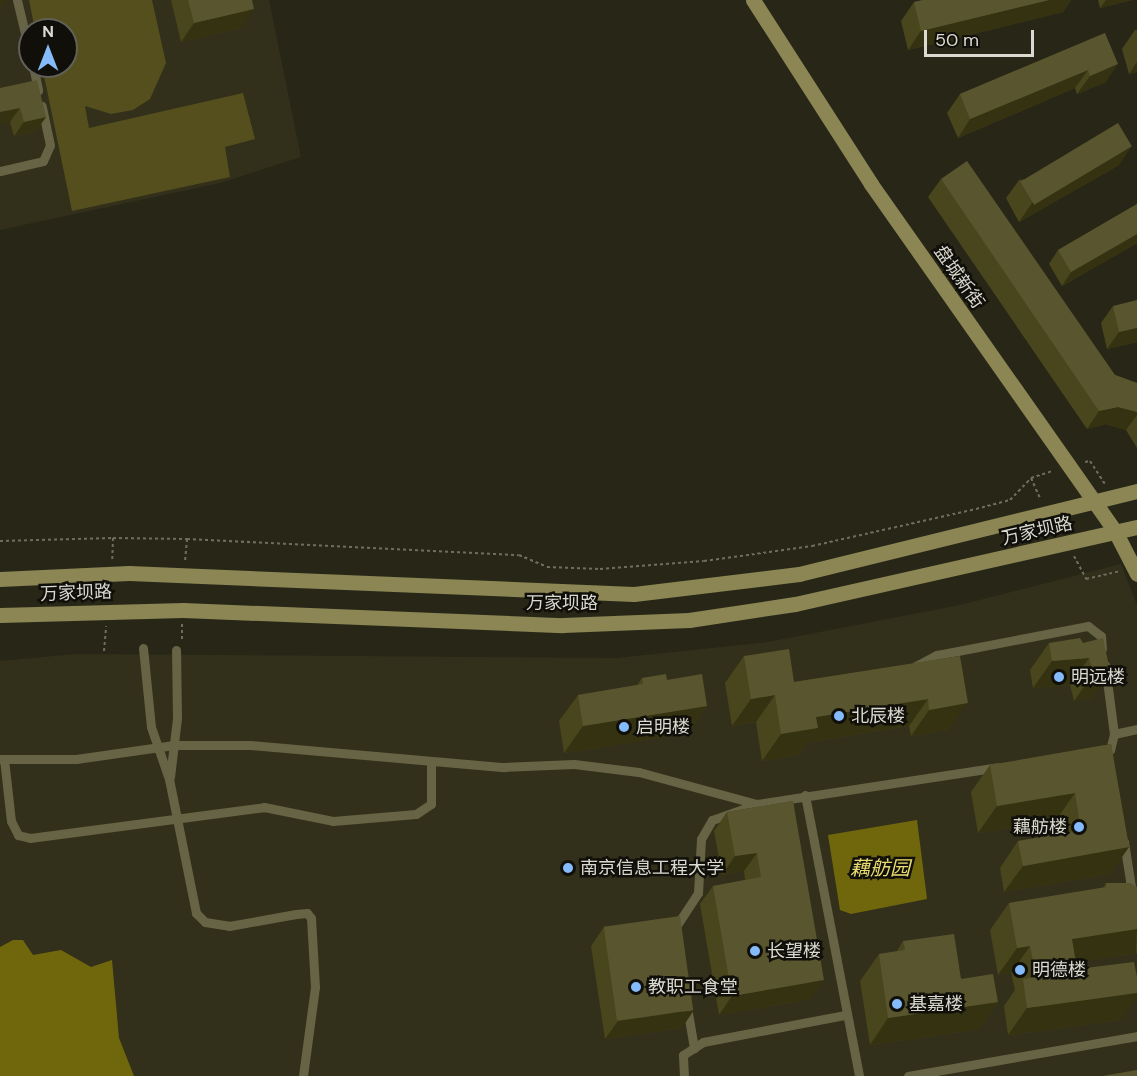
<!DOCTYPE html>
<html>
<head>
<meta charset="utf-8">
<style>
  body { margin:0 }
  #map { position:relative; width:1137px; height:1076px; overflow:hidden; background:#282717; font-family:"DM Sans","Noto Sans SC",sans-serif }
  div>[style] { position:absolute }
  .built>* { inset:0; background:#32301a }
  .green>* { inset:0; background:#544f1d }
  .water>* { inset:0; background:#70670d }
  .path>* { height:2px; margin-top:-1px; transform-origin:0; background:repeating-linear-gradient(90deg,#6e6d60 0 3px,transparent 0 6px) }
  .lane>* { height:9px; margin:-4.5px; padding:0 4.5px; transform-origin:4.5px; border-radius:4.5px; background:#676345 }
  .secondary>* { height:15px; margin:-7.5px; padding:0 7.5px; transform-origin:7.5px; border-radius:7.5px; background:#8b8654 }
  .wall>* { inset:0; background:#49451c }
  .shaded-wall>* { inset:0; background:#353212 }
  .building>* { inset:0; background:#59552f; transform-origin:0 0 }
  .dots>* { width:16px; height:16px; translate:-50% -50%; box-sizing:border-box; border:3px solid #100f09; border-radius:50% }
  span { translate:-50% -50%; white-space:nowrap; text-align:center; line-height:1.15; -webkit-text-stroke:5px #100f09; paint-order:stroke }
  .street-label { font-size:18px; color:#dbdad1 }
  .poi-label { font-size:18px; color:#dbdad1 }
  .left { translate:0 -50%; text-align:left }
  .right { translate:-100% -50%; text-align:right }
  .water-label { font-size:20px; color:#e9dd6f; font-style:italic }
  .north { position:absolute; left:18px; top:18px; width:60px; height:60px; box-sizing:border-box; background:#100f09; border:2px solid #616059; border-radius:50%; rotate:0deg; font-size:16px; font-weight:700; line-height:24px; text-align:center; color:#dbdad1 }
  .north::after { content:''; display:block; margin:auto; width:21px; height:27px; background:#85bbfb; clip-path:polygon(50% 0,100% 100%,50% 72%,0 100%) }
  .scale { position:absolute; left:924px; top:30px; width:110px; height:27px; box-sizing:border-box; border:3px solid #dbdad1; border-top:0; padding-left:8px; font-size:18px; line-height:21px; white-space:nowrap; color:#dbdad1; -webkit-text-stroke:4px #100f09; paint-order:stroke }
</style>
</head>
<body>
<div id="map">
  <div class="built">
    <div style="clip-path:polygon(evenodd,0 0,269px 0,301px 157px,220px 183px,0 230px,0 0,30px 30px,66px 30px,66px 66px,30px 66px,30px 30px)"></div>
    <div style="clip-path:polygon(1121px 564px,1137px 605px,1137px 1076px,0 1076px,0 661px,75px 654px,617px 658px,768px 642px,960px 605px)"></div>
  </div>
  <div class="green">
    <div style="clip-path:polygon(29px 0,152px 0,166px 63px,150px 99px,133px 110px,111px 114px,85px 106px,89px 128px,243px 93px,255px 139px,225px 147px,230px 177px,72px 211px,42px 66px,66px 66px,66px 30px,35px 30px)"></div>
  </div>
  <div class="water">
    <div style="clip-path:polygon(917px 820px,927px 899px,851px 914px,840px 910px,828px 835px)"></div>
    <div style="clip-path:polygon(13px 940px,23px 940px,33px 955px,61px 950px,91px 967px,112px 960px,119px 1038px,134px 1076px,0 1076px,0 947px)"></div>
  </div>
  <div class="path">
    <div style="left:1085px;top:462px;width:5px;rotate:-11deg"></div>
    <div style="left:1090px;top:461px;width:27px;rotate:57deg"></div>
    <div style="left:1031px;top:478px;width:24px;rotate:66deg"></div>
    <div style="left:113px;top:538px;width:74px;rotate:0.8deg"></div>
    <div style="left:187px;top:539px;width:22px;rotate:95deg"></div>
    <div style="left:187px;top:539px;width:332px;rotate:2.8deg"></div>
    <div style="left:519px;top:555px;width:30px;rotate:23deg"></div>
    <div style="left:547px;top:567px;width:53px;rotate:2.2deg"></div>
    <div style="left:600px;top:569px;width:104px;rotate:-4.4deg"></div>
    <div style="left:704px;top:561px;width:109px;rotate:-7.9deg"></div>
    <div style="left:812px;top:546px;width:168px;rotate:-12.7deg"></div>
    <div style="left:976px;top:509px;width:35px;rotate:-15deg"></div>
    <div style="left:1010px;top:500px;width:30px;rotate:-46deg"></div>
    <div style="left:1031px;top:478px;width:23px;rotate:-18deg"></div>
    <div style="left:0;top:541px;width:113px;rotate:-1.5deg"></div>
    <div style="left:113px;top:538px;width:23px;rotate:92deg"></div>
    <div style="left:1074px;top:556px;width:26px;rotate:62deg"></div>
    <div style="left:1086px;top:579px;width:35px;rotate:-13deg"></div>
    <div style="left:182px;top:639px;width:15px;rotate:-90deg"></div>
    <div style="left:104px;top:651px;width:25px;rotate:-85deg"></div>
  </div>
  <div class="lane">
    <div style="left:17px;top:0;width:56px;rotate:76.5deg"></div>
    <div style="left:33px;top:66px;width:25px;rotate:78deg"></div>
    <div style="left:0;top:171px;width:44px;rotate:-13.1deg"></div>
    <div style="left:43px;top:161px;width:17px;rotate:-66deg"></div>
    <div style="left:50px;top:145px;width:40px;rotate:-102deg"></div>
    <div style="left:143px;top:648px;width:79px;rotate:84.2deg"></div>
    <div style="left:151px;top:727px;width:55px;rotate:70.9deg"></div>
    <div style="left:169px;top:779px;width:137px;rotate:78.6deg"></div>
    <div style="left:196px;top:913px;width:13px;rotate:45deg"></div>
    <div style="left:205px;top:922px;width:24px;rotate:9deg"></div>
    <div style="left:229px;top:926px;width:68px;rotate:-10.2deg"></div>
    <div style="left:296px;top:914px;width:11px;rotate:-5deg"></div>
    <div style="left:307px;top:913px;width:6px;rotate:51deg"></div>
    <div style="left:311px;top:918px;width:69px;rotate:86.7deg"></div>
    <div style="left:315px;top:987px;width:90px;rotate:97.7deg"></div>
    <div style="left:1105px;top:665px;width:70px;rotate:82.6deg"></div>
    <div style="left:914px;top:667px;width:26px;rotate:-28deg"></div>
    <div style="left:937px;top:655px;width:154px;rotate:-10.9deg"></div>
    <div style="left:1088px;top:626px;width:16px;rotate:38deg"></div>
    <div style="left:1101px;top:636px;width:13px;rotate:86deg"></div>
    <div style="left:1104px;top:751px;width:6px;rotate:-9deg"></div>
    <div style="left:1110px;top:750px;width:16px;rotate:-76deg"></div>
    <div style="left:1114px;top:734px;width:24px;rotate:-12deg"></div>
    <div style="left:0;top:759px;width:76px"></div>
    <div style="left:76px;top:759px;width:99px;rotate:-8.1deg"></div>
    <div style="left:174px;top:745px;width:76px"></div>
    <div style="left:250px;top:745px;width:255px;rotate:5deg"></div>
    <div style="left:504px;top:767px;width:70px;rotate:-2.5deg"></div>
    <div style="left:574px;top:764px;width:65px;rotate:7deg"></div>
    <div style="left:639px;top:772px;width:122px;rotate:15.2deg"></div>
    <div style="left:4px;top:759px;width:62px;rotate:83.6deg"></div>
    <div style="left:11px;top:821px;width:16px;rotate:63deg"></div>
    <div style="left:18px;top:835px;width:12px;rotate:14deg"></div>
    <div style="left:30px;top:838px;width:236px;rotate:-7.5deg"></div>
    <div style="left:264px;top:807px;width:70px;rotate:11.5deg"></div>
    <div style="left:333px;top:821px;width:83px;rotate:-4.8deg"></div>
    <div style="left:416px;top:814px;width:18px;rotate:-34deg"></div>
    <div style="left:431px;top:804px;width:42px;rotate:-90deg"></div>
    <div style="left:170px;top:777px;width:59px;rotate:-83.2deg"></div>
    <div style="left:177px;top:718px;width:68px;rotate:-90.8deg"></div>
    <div style="left:805px;top:795px;width:286px;rotate:79.1deg"></div>
    <div style="left:1124px;top:842px;width:52px;rotate:81.1deg"></div>
    <div style="left:675px;top:928px;width:42px;rotate:-56.7deg"></div>
    <div style="left:698px;top:893px;width:54px;rotate:-86.8deg"></div>
    <div style="left:701px;top:839px;width:22px;rotate:-60deg"></div>
    <div style="left:712px;top:820px;width:48px;rotate:-19.6deg"></div>
    <div style="left:757px;top:804px;width:245px;rotate:-8.7deg"></div>
    <div style="left:687px;top:1007px;width:42px;rotate:80.3deg"></div>
    <div style="left:684px;top:1076px;width:21px;rotate:-93deg"></div>
    <div style="left:683px;top:1055px;width:24px;rotate:-33deg"></div>
    <div style="left:703px;top:1042px;width:145px;rotate:-10.8deg"></div>
    <div style="left:908px;top:1076px;width:232px;rotate:-9.9deg"></div>
  </div>
  <div class="secondary">
    <div style="left:753px;top:0;width:219px;rotate:57.3deg"></div>
    <div style="left:871px;top:184px;width:426px;rotate:54.9deg"></div>
    <div style="left:1116px;top:533px;width:46px;rotate:62.9deg"></div>
    <div style="left:0;top:579px;width:129px;rotate:-2.7deg"></div>
    <div style="left:129px;top:573px;width:505px;rotate:2.38deg"></div>
    <div style="left:634px;top:594px;width:166px;rotate:-6.9deg"></div>
    <div style="left:799px;top:574px;width:348px;rotate:-13.8deg"></div>
    <div style="left:0;top:615px;width:183px;rotate:-1.6deg"></div>
    <div style="left:183px;top:610px;width:380px;rotate:2.3deg"></div>
    <div style="left:563px;top:625px;width:126px;rotate:-2.3deg"></div>
    <div style="left:689px;top:620px;width:107px;rotate:-8.6deg"></div>
    <div style="left:795px;top:604px;width:351px;rotate:-12.7deg"></div>
  </div>
  <div class="wall">
    <div style="clip-path:polygon(171px 0,252px 0,241px 28px,181px 42px)"></div>
    <div style="clip-path:polygon(923px 0,1071px 0,1063px 12px,908px 50px,901px 21px,914px 2px)"></div>
    <div style="clip-path:polygon(1098px 0,1132px 0,1100px 8px)"></div>
    <div style="clip-path:polygon(1135px 30px,1137px 30px,1137px 72px,1129px 74px,1122px 49px)"></div>
    <div style="clip-path:polygon(1105px 33px,1106px 82px,1077px 94px,1075px 88px,958px 138px,947px 113px,960px 94px)"></div>
    <div style="clip-path:polygon(0 88px,46px 117px,36px 131px,14px 136px)"></div>
    <div style="clip-path:polygon(1119px 165px,1019px 222px,1006px 198px,1019px 180px)"></div>
    <div style="clip-path:polygon(941px 179px,1115px 375px,1137px 383px,1137px 448px,1126px 430px,1105px 424px,1087px 429px,928px 197px)"></div>
    <div style="clip-path:polygon(1137px 204px,1137px 243px,1062px 286px,1049px 264px,1058px 250px)"></div>
    <div style="clip-path:polygon(1113px 306px,1137px 342px,1107px 349px,1101px 323px)"></div>
    <div style="clip-path:polygon(1049px 643px,1083px 643px,1110px 671px,1091px 698px,1074px 701px,1070px 685px,1033px 688px,1030px 670px)"></div>
    <div style="clip-path:polygon(744px 656px,794px 682px,960px 656px,949px 730px,911px 736px,909px 726px,808px 742px,799px 755px,762px 761px,756px 722px,732px 726px,725px 683px)"></div>
    <div style="clip-path:polygon(642px 678px,667px 680px,707px 706px,688px 733px,564px 753px,559px 721px,578px 695px,637px 685px)"></div>
    <div style="clip-path:polygon(1111px 744px,1129px 847px,1110px 874px,1004px 892px,1000px 868px,1018px 841px,1058px 834px,1056px 820px,978px 833px,971px 792px,990px 765px)"></div>
    <div style="clip-path:polygon(793px 801px,811px 999px,719px 1015px,700px 904px,713px 886px,745px 880px,744px 871px,722px 875px,714px 831px,727px 812px)"></div>
    <div style="clip-path:polygon(1106px 883px,1137px 887px,1137px 953px,1076px 962px,1077px 969px,1121px 1020px,1008px 1035px,1004px 1006px,1015px 990px,1011px 973px,998px 975px,990px 930px,1009px 903px,1103px 888px)"></div>
    <div style="clip-path:polygon(604px 927px,682px 1028px,605px 1039px,591px 946px)"></div>
    <div style="clip-path:polygon(903px 941px,998px 1002px,979px 1029px,870px 1045px,860px 981px,879px 954px,897px 951px)"></div>
  </div>
  <div class="shaded-wall">
    <div style="clip-path:polygon(0 0,8px 0,4px 5px,0 7px)"></div>
    <div style="clip-path:polygon(1049px 0,1071px 0,1063px 12px,908px 50px,921px 31px)"></div>
    <div style="clip-path:polygon(1106px 0,1132px 0,1100px 8px)"></div>
    <div style="clip-path:polygon(254px 9px,241px 28px,181px 42px,194px 23px)"></div>
    <div style="clip-path:polygon(1137px 62px,1137px 72px,1129px 74px)"></div>
    <div style="clip-path:polygon(1118px 64px,1106px 82px,1077px 94px,1090px 76px)"></div>
    <div style="clip-path:polygon(1088px 70px,1075px 88px,958px 138px,970px 119px)"></div>
    <div style="clip-path:polygon(20px 108px,10px 122px,0 124px,0 112px)"></div>
    <div style="clip-path:polygon(46px 117px,36px 131px,14px 136px,24px 122px)"></div>
    <div style="clip-path:polygon(1132px 146px,1119px 165px,1019px 222px,1032px 203px)"></div>
    <div style="clip-path:polygon(1137px 234px,1137px 243px,1062px 286px,1071px 272px)"></div>
    <div style="clip-path:polygon(1137px 328px,1137px 342px,1107px 349px,1119px 332px)"></div>
    <div style="clip-path:polygon(1118px 407px,1137px 412px,1137px 415px,1126px 430px,1105px 424px,1087px 429px,1099px 411px)"></div>
    <div style="clip-path:polygon(1089px 658px,1070px 685px,1033px 688px,1052px 661px)"></div>
    <div style="clip-path:polygon(1110px 671px,1091px 698px,1074px 701px,1093px 674px)"></div>
    <div style="clip-path:polygon(775px 695px,756px 722px,732px 726px,751px 699px)"></div>
    <div style="clip-path:polygon(928px 699px,909px 726px,808px 742px,799px 755px,762px 761px,781px 734px,816px 717px)"></div>
    <div style="clip-path:polygon(968px 703px,949px 730px,911px 736px,929px 710px)"></div>
    <div style="clip-path:polygon(707px 706px,688px 733px,564px 753px,583px 726px)"></div>
    <div style="clip-path:polygon(1075px 793px,1056px 820px,978px 833px,997px 806px)"></div>
    <div style="clip-path:polygon(1129px 847px,1110px 874px,1004px 892px,1023px 866px)"></div>
    <div style="clip-path:polygon(757px 853px,744px 871px,722px 875px,735px 856px)"></div>
    <div style="clip-path:polygon(1137px 929px,1136px 953px,1054px 966px,1072px 939px)"></div>
    <div style="clip-path:polygon(1030px 946px,1011px 973px,998px 975px,1017px 948px)"></div>
    <div style="clip-path:polygon(824px 980px,811px 999px,719px 1015px,732px 996px)"></div>
    <div style="clip-path:polygon(1137px 993px,1137px 997px,1121px 1020px,1008px 1035px,1027px 1008px)"></div>
    <div style="clip-path:polygon(998px 1002px,979px 1029px,870px 1045px,888px 1018px)"></div>
    <div style="clip-path:polygon(694px 1010px,682px 1028px,605px 1039px,618px 1021px)"></div>
  </div>
  <div class="building">
    <div style="clip-path:polygon(188px 0,252px 0,254px 9px,194px 23px)"></div>
    <div style="clip-path:polygon(923px 0,1049px 0,921px 31px,914px 2px)"></div>
    <div style="clip-path:polygon(1105px 33px,1118px 64px,1090px 76px,1088px 70px,970px 119px,960px 94px)"></div>
    <div style="clip-path:polygon(37px 80px,46px 117px,24px 122px,20px 108px,0 112px,0 88px)"></div>
    <div style="left:1118px;top:123px;width:27px;height:114px;rotate:59deg"></div>
    <div style="clip-path:polygon(967px 161px,1115px 375px,1137px 383px,1137px 412px,1118px 407px,1099px 411px,941px 179px)"></div>
    <div style="clip-path:polygon(1137px 204px,1137px 234px,1071px 272px,1058px 250px)"></div>
    <div style="clip-path:polygon(1137px 300px,1137px 328px,1119px 332px,1113px 306px)"></div>
    <div style="clip-path:polygon(1080px 638px,1083px 643px,1103px 638px,1110px 671px,1093px 674px,1089px 658px,1052px 661px,1049px 643px)"></div>
    <div style="clip-path:polygon(789px 649px,794px 682px,960px 656px,968px 703px,929px 710px,928px 699px,816px 717px,818px 728px,781px 734px,775px 695px,751px 699px,744px 656px)"></div>
    <div style="clip-path:polygon(666px 674px,667px 680px,702px 674px,707px 706px,583px 726px,578px 695px,643px 684px,642px 678px)"></div>
    <div style="clip-path:polygon(1111px 744px,1129px 847px,1023px 866px,1018px 841px,1081px 830px,1075px 793px,997px 806px,990px 765px)"></div>
    <div style="clip-path:polygon(793px 801px,824px 980px,732px 996px,713px 886px,761px 877px,757px 853px,735px 856px,727px 812px)"></div>
    <div style="clip-path:polygon(1106px 883px,1130px 883px,1137px 887px,1137px 929px,1072px 939px,1077px 969px,1134px 962px,1137px 977px,1137px 993px,1027px 1008px,1023px 979px,1036px 977px,1030px 946px,1017px 948px,1009px 903px,1106px 887px)"></div>
    <div style="left:680px;top:916px;width:95px;height:77px;rotate:82deg"></div>
    <div style="clip-path:polygon(954px 934px,961px 979px,993px 974px,998px 1002px,888px 1018px,879px 954px,905px 950px,903px 941px)"></div>
    <div style="clip-path:polygon(1137px 1070px,1137px 1076px,1102px 1076px)"></div>
  </div>
  <div class="dots">
    <div style="left:1059px;top:677px;background:#85bbfb"></div>
    <div style="left:839px;top:716px;background:#85bbfb"></div>
    <div style="left:624px;top:727px;background:#85bbfb"></div>
    <div style="left:1079px;top:827px;background:#85bbfb"></div>
    <div style="left:568px;top:868px;background:#85bbfb"></div>
    <div style="left:755px;top:951px;background:#85bbfb"></div>
    <div style="left:1020px;top:970px;background:#85bbfb"></div>
    <div style="left:636px;top:987px;background:#85bbfb"></div>
    <div style="left:897px;top:1004px;background:#85bbfb"></div>
  </div>
  <div class="street-label">
    <span style="left:959px;top:277px;rotate:55deg">盘城新街</span>
    <span style="left:1037px;top:531px;rotate:-13deg">万家坝路</span>
    <span style="left:76px;top:593px;rotate:-2deg">万家坝路</span>
    <span style="left:562px;top:603px">万家坝路</span>
  </div>
  <div class="poi-label">
    <span class="left" style="left:1071px;top:677px">明远楼</span>
    <span class="left" style="left:851px;top:716px">北辰楼</span>
    <span class="left" style="left:636px;top:727px">启明楼</span>
    <span class="right" style="left:1067px;top:827px">藕舫楼</span>
    <span class="left" style="left:580px;top:868px">南京信息工程大学</span>
    <span class="left" style="left:767px;top:951px">长望楼</span>
    <span class="left" style="left:1032px;top:970px">明德楼</span>
    <span class="left" style="left:648px;top:987px">教职工食堂</span>
    <span class="left" style="left:909px;top:1004px">基嘉楼</span>
  </div>
  <div class="water-label">
    <span style="left:880px;top:868px">藕舫园</span>
  </div>
  <div class="north">N</div>
  <div class="scale">50 m</div>
</div>
</body>
</html>
